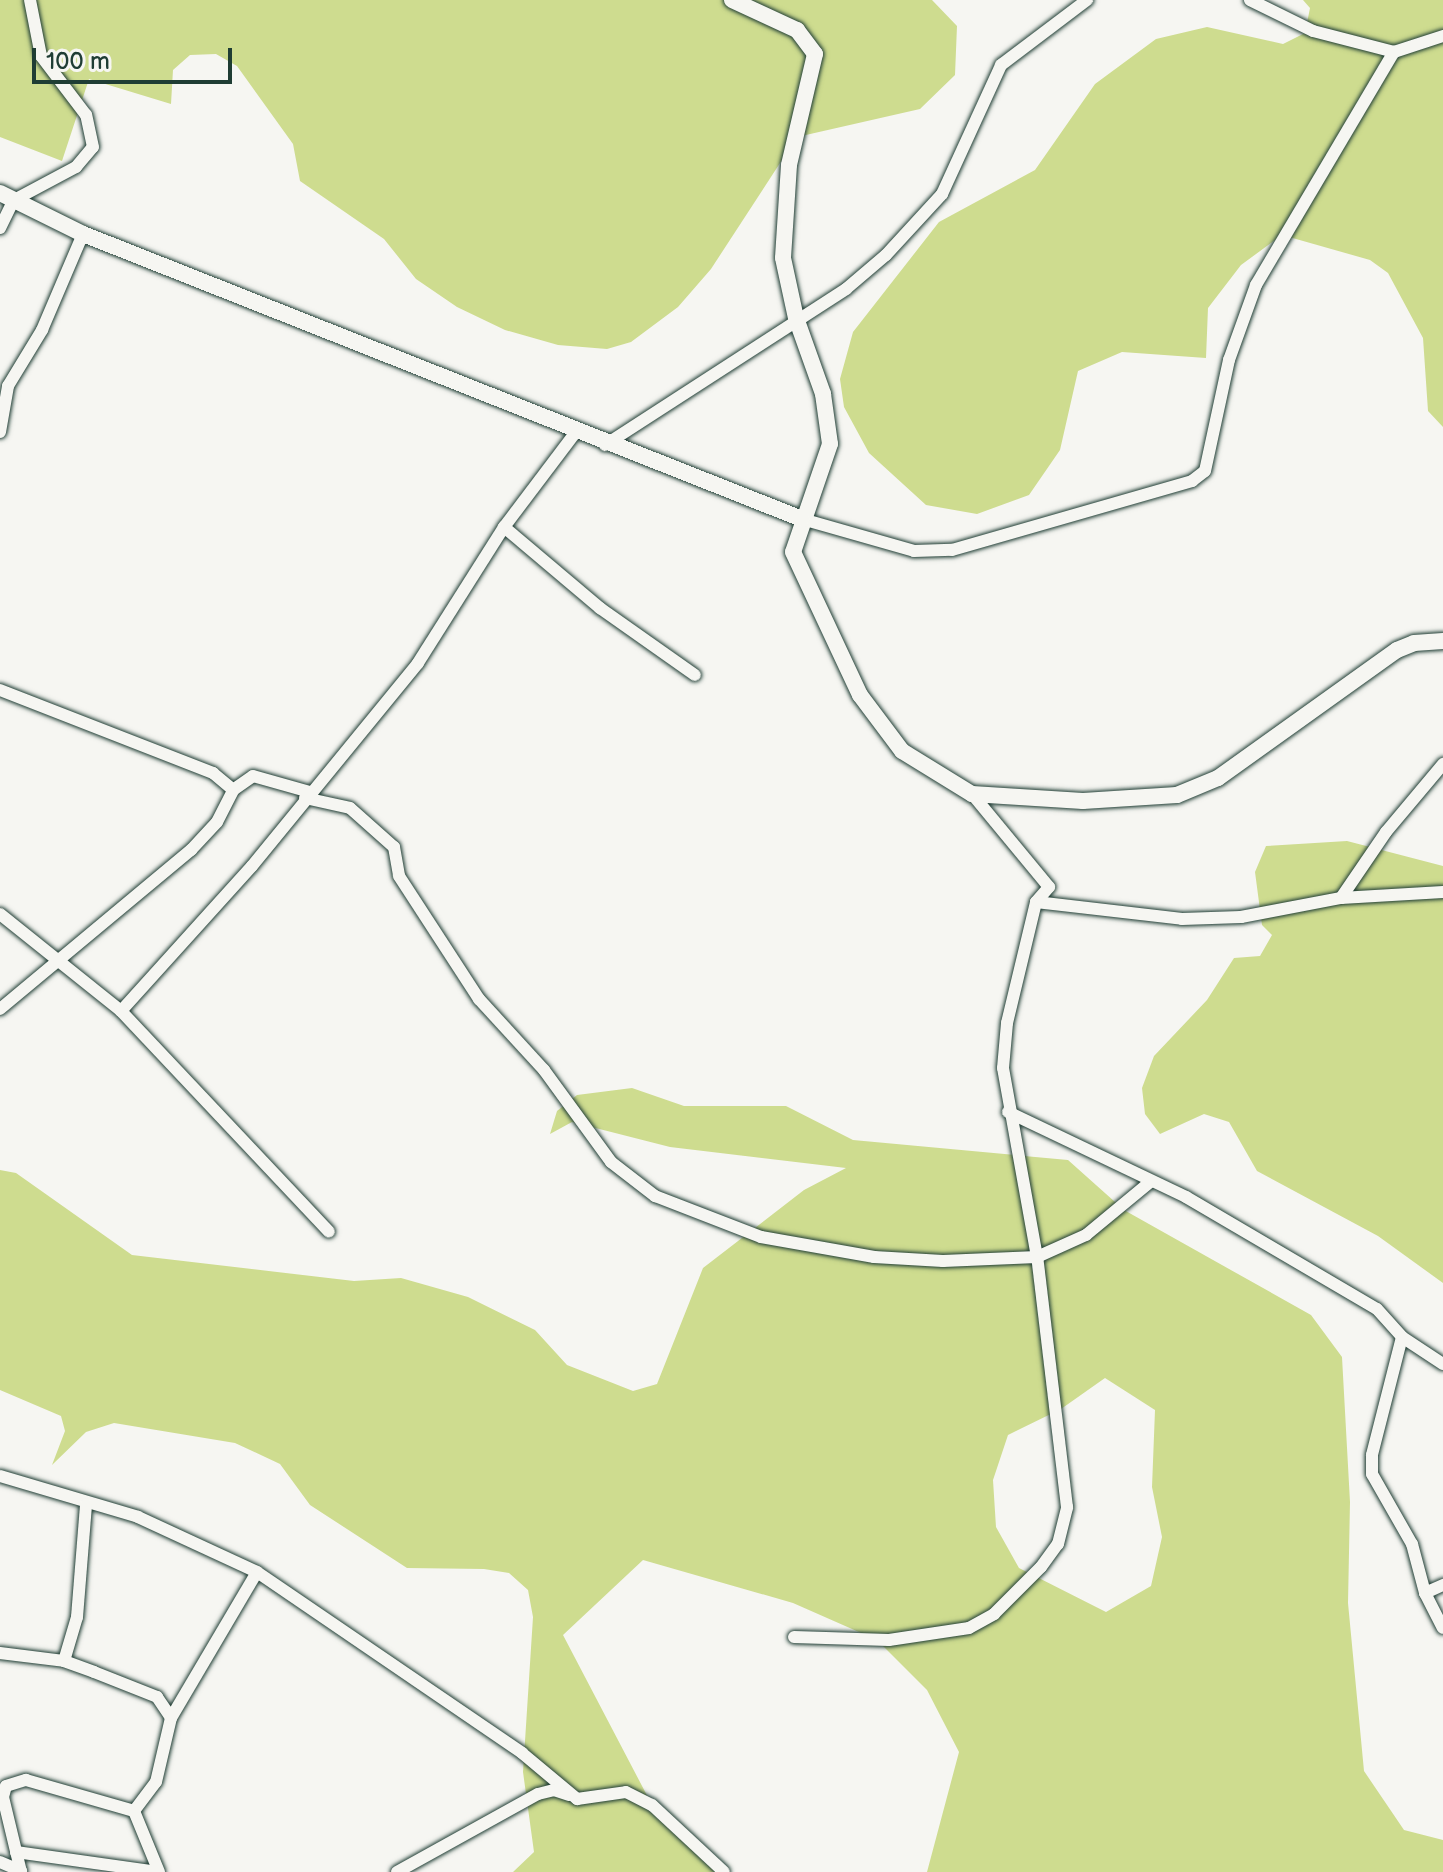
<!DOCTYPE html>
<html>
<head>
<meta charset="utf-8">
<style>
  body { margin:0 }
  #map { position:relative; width:1443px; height:1872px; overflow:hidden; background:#f6f6f2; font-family:"Balsamiq Sans",sans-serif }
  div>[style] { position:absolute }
  .green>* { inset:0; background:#cedc8f }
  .roads { filter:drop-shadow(0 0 2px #1f3d34) drop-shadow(0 0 2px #1f3d34) }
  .minor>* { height:12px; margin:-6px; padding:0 6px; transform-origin:6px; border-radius:6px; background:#f6f6f2 }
  .tertiary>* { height:16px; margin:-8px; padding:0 8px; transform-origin:8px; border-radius:8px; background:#f6f6f2 }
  span { translate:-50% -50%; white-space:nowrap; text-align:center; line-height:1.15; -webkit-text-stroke:8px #f6f6f2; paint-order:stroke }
  .scale { position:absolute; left:32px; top:48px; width:200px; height:36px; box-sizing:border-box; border:4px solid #1f3d34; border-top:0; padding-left:10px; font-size:24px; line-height:28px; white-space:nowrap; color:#1f3d34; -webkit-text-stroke:6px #f6f6f2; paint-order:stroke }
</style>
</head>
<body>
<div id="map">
  <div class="green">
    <div style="clip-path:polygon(0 0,932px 0,957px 26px,955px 75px,920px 109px,797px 137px,711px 269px,678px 307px,631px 342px,607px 349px,558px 345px,505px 330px,457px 307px,416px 279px,384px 239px,300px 181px,293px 144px,237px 66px,216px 54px,190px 55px,173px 70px,171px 104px,89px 79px,62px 161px,0 137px)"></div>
    <div style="clip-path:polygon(1303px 0,1443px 0,1443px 427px,1428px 411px,1423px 338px,1388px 273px,1370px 260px,1282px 235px,1241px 265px,1208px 308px,1206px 358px,1122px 352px,1078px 371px,1060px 450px,1029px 495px,977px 514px,926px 505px,869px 453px,844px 407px,840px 379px,853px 332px,939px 222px,1035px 170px,1095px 84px,1156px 39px,1207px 27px,1283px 44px,1305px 33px,1310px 8px)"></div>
    <div style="clip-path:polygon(1347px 841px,1443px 866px,1443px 1283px,1378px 1236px,1257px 1171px,1229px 1122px,1204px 1114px,1160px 1134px,1145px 1114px,1142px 1088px,1154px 1056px,1207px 1000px,1234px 958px,1260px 956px,1272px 935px,1262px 925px,1255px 872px,1266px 846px)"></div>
    <div style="clip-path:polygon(evenodd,632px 1088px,684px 1106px,786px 1106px,853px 1140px,1068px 1160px,1124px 1210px,1311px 1315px,1342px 1357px,1350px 1502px,1348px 1603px,1364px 1771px,1404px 1830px,1443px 1840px,1443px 1872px,927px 1872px,959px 1752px,927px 1690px,877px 1640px,793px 1603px,643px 1560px,563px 1635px,652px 1805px,717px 1872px,513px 1872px,534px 1852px,523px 1772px,533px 1617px,528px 1590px,509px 1573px,484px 1569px,407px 1568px,310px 1505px,280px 1464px,235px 1443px,114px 1423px,86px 1432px,52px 1465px,65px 1431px,61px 1416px,0 1390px,0 1170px,16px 1173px,132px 1255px,354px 1281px,401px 1278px,468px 1297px,535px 1330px,567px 1365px,633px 1391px,657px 1384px,703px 1268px,804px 1190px,846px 1168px,670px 1147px,572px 1122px,550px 1134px,557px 1111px,577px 1095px,632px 1088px,1105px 1378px,1155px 1410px,1152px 1487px,1162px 1537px,1151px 1586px,1106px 1612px,1019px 1568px,996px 1527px,993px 1480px,1008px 1435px,1061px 1409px,1105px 1378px)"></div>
  </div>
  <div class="roads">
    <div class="minor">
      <div style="left:1250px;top:0;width:70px;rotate:26.2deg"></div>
      <div style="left:1313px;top:31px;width:84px;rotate:14.5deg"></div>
      <div style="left:1394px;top:52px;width:52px;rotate:-18.1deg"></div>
      <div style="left:16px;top:199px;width:68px;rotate:-28.1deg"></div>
      <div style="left:76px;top:167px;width:26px;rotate:-50deg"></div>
      <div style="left:93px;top:147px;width:33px;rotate:-102deg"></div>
      <div style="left:86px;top:115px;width:74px;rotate:-127.3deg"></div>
      <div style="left:41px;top:56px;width:57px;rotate:-101.1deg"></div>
      <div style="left:0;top:228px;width:30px;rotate:-64deg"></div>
      <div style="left:0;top:432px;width:47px;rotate:-80.1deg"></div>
      <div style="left:8px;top:386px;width:66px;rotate:-58.7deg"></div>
      <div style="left:42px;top:330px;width:104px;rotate:-66.9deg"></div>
      <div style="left:605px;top:445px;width:287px;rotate:-32.9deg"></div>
      <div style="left:846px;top:289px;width:52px;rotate:-40.4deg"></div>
      <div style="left:886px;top:255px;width:83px;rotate:-47.4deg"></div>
      <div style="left:942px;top:194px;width:142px;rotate:-65.4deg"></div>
      <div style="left:1001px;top:65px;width:108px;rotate:-37.1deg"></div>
      <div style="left:802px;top:519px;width:116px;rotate:15.9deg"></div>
      <div style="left:914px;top:551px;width:38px;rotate:-2deg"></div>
      <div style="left:952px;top:550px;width:250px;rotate:-16deg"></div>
      <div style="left:1192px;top:481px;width:16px;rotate:-38deg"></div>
      <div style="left:1205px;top:471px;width:114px;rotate:-77.8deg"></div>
      <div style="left:1229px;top:360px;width:80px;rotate:-70.2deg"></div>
      <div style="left:1256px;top:285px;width:271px;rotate:-59.4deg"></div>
      <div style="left:504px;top:527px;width:126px;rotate:40.2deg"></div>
      <div style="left:600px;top:608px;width:116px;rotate:35.2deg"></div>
      <div style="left:0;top:690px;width:229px;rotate:21.3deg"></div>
      <div style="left:213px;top:773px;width:26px;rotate:40deg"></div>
      <div style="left:305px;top:798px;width:46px;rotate:12.5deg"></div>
      <div style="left:350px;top:808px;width:59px;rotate:41.6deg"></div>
      <div style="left:394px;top:847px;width:29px;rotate:80deg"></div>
      <div style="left:399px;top:876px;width:147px;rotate:57deg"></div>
      <div style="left:479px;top:999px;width:96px;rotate:47.5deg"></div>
      <div style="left:544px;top:1070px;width:114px;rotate:53.9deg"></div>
      <div style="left:611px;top:1162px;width:56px;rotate:37.7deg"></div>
      <div style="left:655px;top:1196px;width:114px;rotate:21.1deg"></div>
      <div style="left:761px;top:1237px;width:115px;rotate:10deg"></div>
      <div style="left:874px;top:1257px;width:69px;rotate:3.3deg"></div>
      <div style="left:943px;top:1261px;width:94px;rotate:-2.4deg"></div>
      <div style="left:1037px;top:1257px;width:54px;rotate:-24.2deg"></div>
      <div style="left:1086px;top:1235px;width:83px;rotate:-39.6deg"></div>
      <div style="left:1341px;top:898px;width:80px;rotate:-55.7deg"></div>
      <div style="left:1386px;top:832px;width:89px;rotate:-50deg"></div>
      <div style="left:1036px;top:902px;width:147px;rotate:6.6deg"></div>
      <div style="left:1182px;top:919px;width:59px;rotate:-1.9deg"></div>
      <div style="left:1241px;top:917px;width:102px;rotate:-10.8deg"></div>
      <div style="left:1341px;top:898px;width:102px;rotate:-3.4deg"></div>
      <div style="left:0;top:914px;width:155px;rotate:38.7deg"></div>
      <div style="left:121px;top:1011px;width:303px;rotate:46.7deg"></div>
      <div style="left:0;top:1009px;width:249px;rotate:-39.8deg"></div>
      <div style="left:191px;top:850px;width:38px;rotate:-47deg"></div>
      <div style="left:217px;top:822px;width:36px;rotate:-63deg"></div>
      <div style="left:233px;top:790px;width:24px;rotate:-35deg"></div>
      <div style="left:253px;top:776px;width:59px;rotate:15.7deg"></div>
      <div style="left:121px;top:1011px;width:195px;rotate:-47.9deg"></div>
      <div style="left:252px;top:866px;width:262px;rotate:-50.7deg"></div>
      <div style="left:418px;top:663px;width:161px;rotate:-57.7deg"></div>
      <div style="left:504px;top:527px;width:118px;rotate:-52.9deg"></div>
      <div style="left:1008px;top:1112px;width:197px;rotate:25.5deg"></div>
      <div style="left:1186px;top:1197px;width:221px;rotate:30.4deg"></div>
      <div style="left:1377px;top:1309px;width:38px;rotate:48deg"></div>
      <div style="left:1402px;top:1337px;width:49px;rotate:33.4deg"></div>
      <div style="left:1402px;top:1337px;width:122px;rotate:104.3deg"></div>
      <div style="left:1372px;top:1455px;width:19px;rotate:90deg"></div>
      <div style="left:1372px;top:1474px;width:81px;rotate:60.3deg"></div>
      <div style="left:1412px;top:1544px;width:51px;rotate:75.1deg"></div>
      <div style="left:1425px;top:1593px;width:39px;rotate:63deg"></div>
      <div style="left:0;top:1476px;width:144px;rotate:16.5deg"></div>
      <div style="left:138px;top:1517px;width:131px;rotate:24.8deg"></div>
      <div style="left:257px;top:1572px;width:321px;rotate:34.3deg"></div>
      <div style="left:522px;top:1753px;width:72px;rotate:39.9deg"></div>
      <div style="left:577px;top:1799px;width:49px;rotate:-8.1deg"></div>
      <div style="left:626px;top:1792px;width:29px;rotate:27deg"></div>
      <div style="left:652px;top:1805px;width:98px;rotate:42.9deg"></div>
      <div style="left:1425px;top:1593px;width:20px;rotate:-24deg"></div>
      <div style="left:794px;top:1637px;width:95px;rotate:1.8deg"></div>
      <div style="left:889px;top:1640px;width:81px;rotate:-8.5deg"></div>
      <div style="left:969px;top:1628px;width:29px;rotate:-29deg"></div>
      <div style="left:994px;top:1614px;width:66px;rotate:-45deg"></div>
      <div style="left:1041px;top:1567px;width:29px;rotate:-54deg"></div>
      <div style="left:1058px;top:1544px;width:38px;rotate:-76deg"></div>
      <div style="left:1067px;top:1507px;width:252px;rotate:-96.8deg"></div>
      <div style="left:1037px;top:1257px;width:192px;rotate:-100.2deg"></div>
      <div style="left:1003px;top:1068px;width:45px;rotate:-84.9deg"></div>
      <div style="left:1007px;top:1023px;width:124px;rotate:-76.5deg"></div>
      <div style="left:1036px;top:902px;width:20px;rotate:-49deg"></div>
      <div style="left:1049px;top:887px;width:121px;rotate:-129.6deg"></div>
      <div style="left:0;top:1653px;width:64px;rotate:7.1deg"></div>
      <div style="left:64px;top:1661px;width:32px;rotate:20deg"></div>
      <div style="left:94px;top:1672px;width:68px;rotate:21.6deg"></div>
      <div style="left:157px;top:1697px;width:25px;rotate:56deg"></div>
      <div style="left:64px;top:1661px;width:46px;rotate:-73.5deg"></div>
      <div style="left:77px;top:1617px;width:113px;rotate:-85.4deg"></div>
      <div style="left:134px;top:1811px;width:36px;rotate:-53deg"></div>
      <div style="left:156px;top:1782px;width:66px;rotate:-76.8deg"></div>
      <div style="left:171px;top:1718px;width:169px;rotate:-59.5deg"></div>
      <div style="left:16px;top:1852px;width:143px;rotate:8deg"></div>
      <div style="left:0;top:1862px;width:23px;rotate:23deg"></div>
      <div style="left:21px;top:1872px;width:77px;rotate:-103.5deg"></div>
      <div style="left:3px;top:1797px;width:11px;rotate:-75deg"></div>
      <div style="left:6px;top:1786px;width:21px;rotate:-17deg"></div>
      <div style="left:26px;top:1780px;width:112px;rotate:16deg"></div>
      <div style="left:134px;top:1811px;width:66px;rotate:67.7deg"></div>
      <div style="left:397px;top:1872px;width:161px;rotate:-29deg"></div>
      <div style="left:538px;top:1794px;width:16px;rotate:-14deg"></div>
      <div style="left:554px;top:1790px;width:16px;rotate:18deg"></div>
    </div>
    <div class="tertiary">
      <div style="left:732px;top:0;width:72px;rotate:24.8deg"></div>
      <div style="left:797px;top:30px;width:30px;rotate:53deg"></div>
      <div style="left:815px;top:54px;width:114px;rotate:103.2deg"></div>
      <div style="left:789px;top:165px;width:93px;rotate:93.7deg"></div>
      <div style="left:783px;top:258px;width:61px;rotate:77.8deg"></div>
      <div style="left:796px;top:318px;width:81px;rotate:70.4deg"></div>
      <div style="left:823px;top:394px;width:50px;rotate:82deg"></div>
      <div style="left:830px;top:444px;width:114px;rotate:108.9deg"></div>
      <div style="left:793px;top:552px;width:158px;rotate:64.9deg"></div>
      <div style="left:860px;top:695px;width:70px;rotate:53.1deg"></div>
      <div style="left:902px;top:751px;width:82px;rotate:31.6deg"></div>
      <div style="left:972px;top:794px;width:111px;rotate:3.6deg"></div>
      <div style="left:1083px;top:801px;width:94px;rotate:-3.7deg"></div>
      <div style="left:1177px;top:795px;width:44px;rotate:-22.5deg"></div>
      <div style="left:1218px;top:778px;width:220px;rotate:-35.6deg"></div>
      <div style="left:1397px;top:650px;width:18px;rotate:-22deg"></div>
      <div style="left:1414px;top:643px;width:29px;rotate:-4deg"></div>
      <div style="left:0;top:193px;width:93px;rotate:26.3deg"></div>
      <div style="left:83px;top:234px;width:773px;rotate:21.62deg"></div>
    </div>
  </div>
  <div class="scale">100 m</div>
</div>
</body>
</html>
